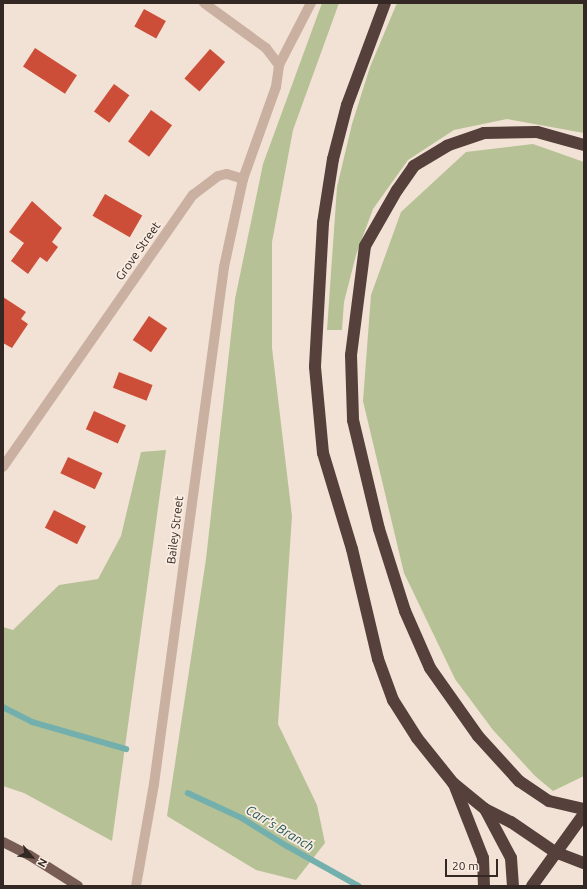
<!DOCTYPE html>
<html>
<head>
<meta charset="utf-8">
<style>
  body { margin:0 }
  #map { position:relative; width:587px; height:889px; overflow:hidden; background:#f2e2d5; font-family:Ubuntu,sans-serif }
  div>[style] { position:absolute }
  .green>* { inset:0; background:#b6c195 }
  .stream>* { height:5.5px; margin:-2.75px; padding:0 2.75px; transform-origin:2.75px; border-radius:2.75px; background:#73b0ad }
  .building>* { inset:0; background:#cd4e38; transform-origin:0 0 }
  .minor>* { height:10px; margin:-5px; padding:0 5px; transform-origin:5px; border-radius:5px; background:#cab0a1 }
  .major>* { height:10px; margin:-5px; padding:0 5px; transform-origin:5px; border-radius:5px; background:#775d54 }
  .highway>* { height:12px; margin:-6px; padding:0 6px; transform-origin:6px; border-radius:6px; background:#55403b }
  span { translate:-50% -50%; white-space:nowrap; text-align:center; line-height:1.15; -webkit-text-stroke:3.5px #faece1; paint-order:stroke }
  .street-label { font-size:12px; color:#342824 }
  .water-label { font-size:13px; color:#185755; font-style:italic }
  .frame { position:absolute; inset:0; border:4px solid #342824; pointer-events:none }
  .north { position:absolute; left:12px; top:837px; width:40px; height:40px; -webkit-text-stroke:3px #faece1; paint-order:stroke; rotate:118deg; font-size:11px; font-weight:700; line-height:16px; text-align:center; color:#342824 }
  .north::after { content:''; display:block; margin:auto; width:14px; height:18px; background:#342824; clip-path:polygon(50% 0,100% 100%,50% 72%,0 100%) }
  .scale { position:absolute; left:445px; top:859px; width:53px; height:18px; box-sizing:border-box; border:2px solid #342824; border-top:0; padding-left:5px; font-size:12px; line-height:14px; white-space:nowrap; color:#342824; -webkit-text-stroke:3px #faece1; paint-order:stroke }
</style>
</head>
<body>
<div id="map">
  <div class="green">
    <div style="clip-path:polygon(322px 3px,339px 3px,293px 130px,272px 242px,272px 348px,292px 516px,278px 724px,317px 805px,325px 843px,296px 880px,256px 870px,167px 816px,206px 559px,235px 299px,263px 164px)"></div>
    <div style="clip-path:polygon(397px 3px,584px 3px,584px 133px,507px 119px,454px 130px,408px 160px,373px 209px,356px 255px,344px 302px,342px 330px,327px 330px,337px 187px,352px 124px,370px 67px)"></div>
    <div style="clip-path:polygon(533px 144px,584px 162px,584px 776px,553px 791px,535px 776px,493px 730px,455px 679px,404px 573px,363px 401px,371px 295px,401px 212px,466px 152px)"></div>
    <div style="clip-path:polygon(166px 450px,112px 841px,24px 793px,3px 786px,3px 627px,13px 630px,59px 585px,98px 579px,121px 536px,141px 452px)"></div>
  </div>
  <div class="stream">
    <div style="left:3px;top:707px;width:33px;rotate:27deg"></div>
    <div style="left:32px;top:722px;width:98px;rotate:16deg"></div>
    <div style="left:188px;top:793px;width:60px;rotate:24.8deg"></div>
    <div style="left:242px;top:818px;width:53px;rotate:31.9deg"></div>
    <div style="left:287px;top:846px;width:82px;rotate:29.1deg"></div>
  </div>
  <div class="building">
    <div style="left:144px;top:9px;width:25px;height:20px;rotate:29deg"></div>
    <div style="left:35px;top:48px;width:50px;height:22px;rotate:33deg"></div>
    <div style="left:210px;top:49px;width:20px;height:39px;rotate:41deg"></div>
    <div style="left:114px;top:84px;width:19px;height:34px;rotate:36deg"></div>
    <div style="left:151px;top:110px;width:26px;height:39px;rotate:36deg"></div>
    <div style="left:105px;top:194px;width:43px;height:25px;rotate:30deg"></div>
    <div style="clip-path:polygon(32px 201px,62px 228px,52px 242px,58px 247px,47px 262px,40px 257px,28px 274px,11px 261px,24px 243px,9px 232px)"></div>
    <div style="clip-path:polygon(3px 297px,26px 312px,21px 319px,28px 324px,12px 348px,3px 343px)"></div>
    <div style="left:149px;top:316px;width:22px;height:29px;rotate:34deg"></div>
    <div style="left:119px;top:372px;width:36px;height:17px;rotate:21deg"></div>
    <div style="left:94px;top:411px;width:35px;height:20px;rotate:24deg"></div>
    <div style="left:68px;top:457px;width:38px;height:18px;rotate:25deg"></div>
    <div style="left:54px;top:510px;width:36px;height:20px;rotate:27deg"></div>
  </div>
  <div class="minor">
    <div style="left:204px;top:3px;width:77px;rotate:36deg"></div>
    <div style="left:266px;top:48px;width:21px;rotate:53deg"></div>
    <div style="left:3px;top:467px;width:332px;rotate:-55.1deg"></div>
    <div style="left:193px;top:195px;width:31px;rotate:-37deg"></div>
    <div style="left:218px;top:176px;width:9px;rotate:-13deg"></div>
    <div style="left:227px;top:174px;width:17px;rotate:17deg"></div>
    <div style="left:136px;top:886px;width:104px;rotate:-80deg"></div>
    <div style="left:154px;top:784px;width:522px;rotate:-82.29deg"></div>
    <div style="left:224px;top:267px;width:90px;rotate:-77.8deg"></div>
    <div style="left:243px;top:179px;width:98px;rotate:-70.3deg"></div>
    <div style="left:276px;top:87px;width:22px;rotate:-82deg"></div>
    <div style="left:279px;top:65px;width:70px;rotate:-62.7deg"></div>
  </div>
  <div class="major">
    <div style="left:3px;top:842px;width:29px;rotate:27deg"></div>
    <div style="left:29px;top:855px;width:58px;rotate:32.3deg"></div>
  </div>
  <div class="highway">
    <div style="left:385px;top:3px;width:109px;rotate:110.4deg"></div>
    <div style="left:347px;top:105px;width:56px;rotate:104.5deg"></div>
    <div style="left:333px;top:159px;width:65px;rotate:98.9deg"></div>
    <div style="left:323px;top:223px;width:144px;rotate:93.2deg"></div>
    <div style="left:315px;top:367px;width:86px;rotate:84.7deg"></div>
    <div style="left:323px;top:453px;width:100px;rotate:73.2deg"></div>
    <div style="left:352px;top:549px;width:113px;rotate:76.7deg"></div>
    <div style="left:378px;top:659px;width:44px;rotate:69.9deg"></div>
    <div style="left:393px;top:700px;width:45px;rotate:57.7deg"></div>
    <div style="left:417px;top:738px;width:58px;rotate:51.3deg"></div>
    <div style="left:453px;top:783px;width:41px;rotate:39.1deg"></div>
    <div style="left:485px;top:809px;width:29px;rotate:27deg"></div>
    <div style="left:511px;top:822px;width:53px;rotate:34.3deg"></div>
    <div style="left:555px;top:852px;width:31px;rotate:21deg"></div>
    <div style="left:584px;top:145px;width:49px;rotate:-164.5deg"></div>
    <div style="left:537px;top:132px;width:53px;rotate:178.9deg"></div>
    <div style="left:484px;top:133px;width:39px;rotate:161deg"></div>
    <div style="left:447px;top:146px;width:39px;rotate:149deg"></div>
    <div style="left:414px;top:166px;width:29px;rotate:125deg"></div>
    <div style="left:397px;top:190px;width:64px;rotate:119.7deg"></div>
    <div style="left:365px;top:246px;width:110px;rotate:97.3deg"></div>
    <div style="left:351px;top:355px;width:65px;rotate:88.2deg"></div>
    <div style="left:353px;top:420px;width:112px;rotate:76.6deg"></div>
    <div style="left:379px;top:529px;width:86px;rotate:72.4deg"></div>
    <div style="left:405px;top:611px;width:62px;rotate:66.3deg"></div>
    <div style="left:430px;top:668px;width:83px;rotate:54.8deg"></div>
    <div style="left:478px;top:736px;width:61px;rotate:47.7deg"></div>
    <div style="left:519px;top:781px;width:36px;rotate:34deg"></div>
    <div style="left:549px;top:801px;width:36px;rotate:13deg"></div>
    <div style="left:454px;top:784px;width:79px;rotate:68.6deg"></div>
    <div style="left:483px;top:858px;width:28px;rotate:88deg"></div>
    <div style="left:485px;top:809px;width:55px;rotate:62deg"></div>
    <div style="left:511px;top:858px;width:28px;rotate:86deg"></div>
    <div style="left:532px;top:886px;width:89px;rotate:-54.2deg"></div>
  </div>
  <div class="street-label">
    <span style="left:138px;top:251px;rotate:-55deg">Grove Street</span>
    <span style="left:175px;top:530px;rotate:-83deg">Bailey Street</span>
  </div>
  <div class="water-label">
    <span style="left:280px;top:828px;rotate:31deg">Carr's Branch</span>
  </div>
  <div class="frame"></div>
  <div class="north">N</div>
  <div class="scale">20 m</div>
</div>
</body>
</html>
